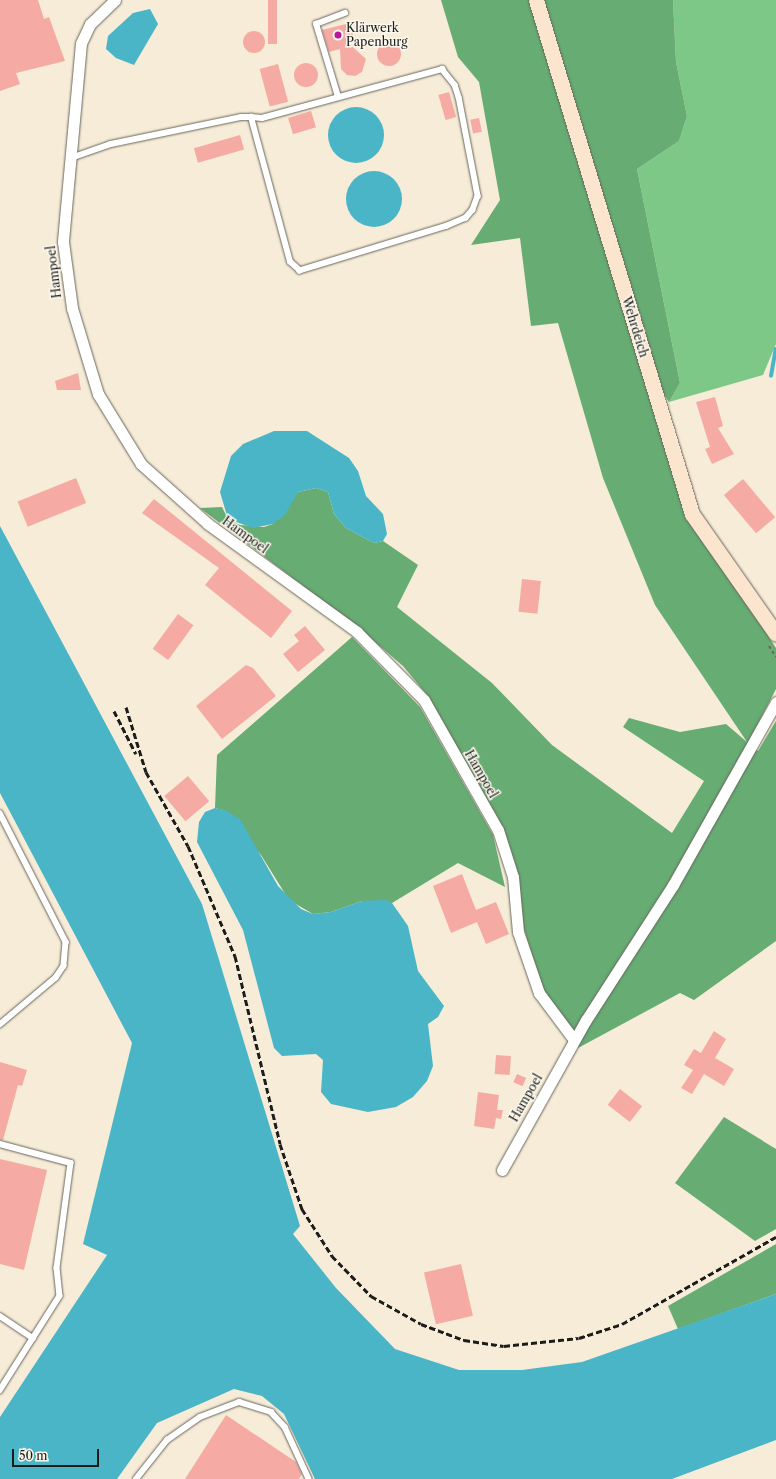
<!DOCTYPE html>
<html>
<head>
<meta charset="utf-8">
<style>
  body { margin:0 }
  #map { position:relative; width:776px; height:1479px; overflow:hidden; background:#f6ecd7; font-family:"Libre Caslon Text",serif }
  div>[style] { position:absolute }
  .green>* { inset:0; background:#7dc886 }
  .forest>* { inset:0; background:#66ac73 }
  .water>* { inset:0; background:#4ab5c7 }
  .round { border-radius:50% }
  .stream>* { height:3.5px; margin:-1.75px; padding:0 1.75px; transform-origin:1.75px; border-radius:1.75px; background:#4ab5c7 }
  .building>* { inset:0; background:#f5aba3; transform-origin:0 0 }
  .path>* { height:2px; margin-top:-1px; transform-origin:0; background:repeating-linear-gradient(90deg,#68655d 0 3px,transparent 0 6px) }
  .roads { filter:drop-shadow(0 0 1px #68655d) drop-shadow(0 0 1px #68655d) }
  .lane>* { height:5.5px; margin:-2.75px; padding:0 2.75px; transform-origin:2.75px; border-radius:2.75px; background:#fff }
  .street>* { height:11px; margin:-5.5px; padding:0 5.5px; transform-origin:5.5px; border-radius:5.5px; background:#fff }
  .secondary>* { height:15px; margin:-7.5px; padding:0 7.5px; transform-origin:7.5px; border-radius:7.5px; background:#fce5cf }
  .rail>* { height:3px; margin-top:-1.5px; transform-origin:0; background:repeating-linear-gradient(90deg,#1c1c1c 0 6px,transparent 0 9px) }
  .dots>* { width:11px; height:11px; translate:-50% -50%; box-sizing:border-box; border:2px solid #fbf7ec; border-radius:50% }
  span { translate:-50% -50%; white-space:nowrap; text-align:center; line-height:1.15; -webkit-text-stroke:3px #fbf7ec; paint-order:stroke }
  .poi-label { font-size:12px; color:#1c1c1c }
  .left { translate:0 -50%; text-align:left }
  .street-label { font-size:12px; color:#1c1c1c }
  .scale { position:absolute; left:12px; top:1449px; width:87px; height:18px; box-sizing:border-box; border:2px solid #1c1c1c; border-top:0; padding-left:5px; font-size:12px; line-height:14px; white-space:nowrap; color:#1c1c1c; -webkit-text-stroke:3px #fbf7ec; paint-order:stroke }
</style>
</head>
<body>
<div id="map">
  <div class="green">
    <div style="clip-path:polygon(673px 0,776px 0,776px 344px,763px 375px,669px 402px,680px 383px,637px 169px,679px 141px,687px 116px,676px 62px)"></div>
  </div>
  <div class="forest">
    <div style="clip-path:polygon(441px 0,529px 0,689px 516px,776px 648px,776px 689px,748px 743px,758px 751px,776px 721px,776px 941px,694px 1000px,680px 993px,578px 1048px,581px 1037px,560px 1016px,543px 990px,524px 929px,518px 875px,503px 827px,428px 696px,403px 666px,360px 629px,200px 508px,222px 507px,228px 519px,240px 525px,264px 527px,273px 524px,298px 492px,316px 488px,328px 492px,334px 514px,346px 528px,374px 543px,383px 541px,418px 565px,397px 607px,492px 683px,552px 745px,672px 833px,704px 781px,623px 727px,629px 718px,680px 732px,726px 724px,747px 742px,655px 605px,603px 478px,558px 323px,531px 326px,520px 238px,471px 245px,500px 200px,479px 82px,458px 57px)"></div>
    <div style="clip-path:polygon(542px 0,673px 0,676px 62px,687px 116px,679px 141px,637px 169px,680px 383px,669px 402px,659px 387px)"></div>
    <div style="clip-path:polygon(352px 637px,420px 707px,493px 835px,505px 887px,458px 863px,392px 903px,362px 901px,331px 912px,313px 914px,289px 900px,261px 855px,223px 810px,215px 808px,217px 755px)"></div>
    <div style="clip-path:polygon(724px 1117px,776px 1149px,776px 1229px,755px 1241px,675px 1183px)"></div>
    <div style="clip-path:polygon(776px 1244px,776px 1294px,678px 1329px,668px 1306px)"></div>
  </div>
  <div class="water">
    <div style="clip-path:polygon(150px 9px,158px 24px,134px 65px,116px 58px,106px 49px,108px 36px,133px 13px)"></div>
    <div class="round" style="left:328px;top:107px;width:56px;height:56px"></div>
    <div class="round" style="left:346px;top:171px;width:56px;height:56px"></div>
    <div style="clip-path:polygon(274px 431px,307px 431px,349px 458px,358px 471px,366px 496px,383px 514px,387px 534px,383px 541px,374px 543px,346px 528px,334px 514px,328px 492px,316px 488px,298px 492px,285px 515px,273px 524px,253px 528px,228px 519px,220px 492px,231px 456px,243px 444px)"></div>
    <div style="clip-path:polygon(0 526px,202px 904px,300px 1226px,293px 1234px,336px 1288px,395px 1349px,459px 1370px,522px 1370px,582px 1362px,776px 1294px,776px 1440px,672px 1479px,315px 1479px,284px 1414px,262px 1396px,234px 1389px,157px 1423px,117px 1479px,0 1479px,0 1417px,107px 1255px,83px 1244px,132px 1043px,0 793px)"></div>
    <div style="clip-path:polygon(215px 808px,225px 810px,240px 819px,278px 886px,301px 909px,313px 914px,331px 912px,362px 901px,385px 900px,392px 903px,408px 926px,418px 971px,444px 1006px,438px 1017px,428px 1024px,433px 1066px,427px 1081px,413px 1097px,396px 1107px,368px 1112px,331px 1104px,321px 1092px,323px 1060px,316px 1054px,282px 1056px,274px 1048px,243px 930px,197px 842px,199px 822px,205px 812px)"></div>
  </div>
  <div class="stream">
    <div style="left:771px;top:376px;width:27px;rotate:-80deg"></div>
  </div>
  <div class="building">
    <div style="clip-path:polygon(0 0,38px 0,44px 19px,49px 17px,65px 61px,16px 73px,20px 84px,0 91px)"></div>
    <div style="left:268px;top:0;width:9px;height:44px"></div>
    <div style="clip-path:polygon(350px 23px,354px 40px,347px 42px,366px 59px,362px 72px,355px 76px,347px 75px,341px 69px,340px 49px,329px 52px,322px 30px)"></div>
    <div class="round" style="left:243px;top:31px;width:22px;height:22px"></div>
    <div class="round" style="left:377px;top:42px;width:24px;height:24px"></div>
    <div class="round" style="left:294px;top:63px;width:24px;height:24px"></div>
    <div style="left:278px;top:64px;width:39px;height:19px;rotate:75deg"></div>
    <div style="left:449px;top:92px;width:26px;height:11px;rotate:74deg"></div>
    <div style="left:311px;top:111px;width:17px;height:24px;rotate:73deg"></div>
    <div style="left:479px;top:118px;width:14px;height:9px;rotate:78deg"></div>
    <div style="left:240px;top:135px;width:15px;height:48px;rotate:74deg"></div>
    <div style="clip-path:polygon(78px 373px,81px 390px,57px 390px,55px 381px)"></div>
    <div style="clip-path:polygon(715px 397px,723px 426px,718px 428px,734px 454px,712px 464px,705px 449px,710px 447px,696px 402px)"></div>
    <div style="left:76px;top:478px;width:27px;height:63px;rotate:68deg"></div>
    <div style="left:743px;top:479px;width:50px;height:25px;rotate:50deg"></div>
    <div style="clip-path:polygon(154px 499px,292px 611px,271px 638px,205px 585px,219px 568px,142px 513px)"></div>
    <div style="left:522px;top:579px;width:19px;height:33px;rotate:6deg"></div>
    <div style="left:178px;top:614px;width:19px;height:43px;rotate:36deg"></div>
    <div style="clip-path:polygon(305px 626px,325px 650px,298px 672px,283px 654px,299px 641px,294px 635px)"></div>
    <div style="clip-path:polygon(246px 665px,253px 668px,276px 696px,222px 739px,196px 706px)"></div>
    <div style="left:188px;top:776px;width:33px;height:31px;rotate:50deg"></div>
    <div style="clip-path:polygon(462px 874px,476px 910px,496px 902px,509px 934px,486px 944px,477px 922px,451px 933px,433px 886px)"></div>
    <div style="clip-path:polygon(714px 1031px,726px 1039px,715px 1058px,734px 1069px,724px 1086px,704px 1074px,692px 1094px,681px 1088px,693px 1070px,684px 1065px,694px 1049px,701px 1053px)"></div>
    <div style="left:496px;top:1055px;width:15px;height:19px;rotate:4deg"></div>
    <div style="clip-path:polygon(0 1062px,27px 1070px,22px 1086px,18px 1085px,3px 1140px,0 1140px)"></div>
    <div style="left:517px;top:1074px;width:10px;height:9px;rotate:24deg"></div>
    <div style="left:620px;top:1089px;width:28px;height:20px;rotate:38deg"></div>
    <div style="clip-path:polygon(478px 1092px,499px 1095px,497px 1110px,503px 1110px,501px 1119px,496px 1118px,494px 1129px,474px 1126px)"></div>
    <div style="clip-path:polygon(0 1159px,47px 1170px,24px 1270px,0 1264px)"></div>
    <div style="left:461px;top:1264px;width:53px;height:38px;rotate:77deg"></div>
    <div style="clip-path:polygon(226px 1415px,296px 1462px,302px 1474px,299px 1479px,185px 1479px)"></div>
  </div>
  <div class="path">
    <div style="left:769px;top:646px;width:13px;rotate:58deg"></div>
  </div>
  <div class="roads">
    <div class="lane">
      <div style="left:338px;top:97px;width:76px;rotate:-106.8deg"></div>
      <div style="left:316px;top:24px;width:31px;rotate:-21deg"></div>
      <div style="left:71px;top:158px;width:42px;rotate:-19.3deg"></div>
      <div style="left:111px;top:144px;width:133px;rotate:-11.7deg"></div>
      <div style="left:241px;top:117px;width:10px"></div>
      <div style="left:251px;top:117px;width:11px;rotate:5deg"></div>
      <div style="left:262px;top:118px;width:187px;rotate:-15.2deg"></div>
      <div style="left:442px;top:69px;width:21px;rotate:51deg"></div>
      <div style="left:455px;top:85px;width:13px;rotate:72deg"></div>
      <div style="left:459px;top:97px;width:101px;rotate:79.1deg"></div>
      <div style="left:478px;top:196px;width:15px;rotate:110deg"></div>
      <div style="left:473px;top:210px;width:11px;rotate:131deg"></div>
      <div style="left:466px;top:218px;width:21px;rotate:157deg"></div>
      <div style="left:447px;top:226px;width:154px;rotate:163deg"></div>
      <div style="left:300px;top:271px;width:13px;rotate:-138deg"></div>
      <div style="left:290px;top:262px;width:150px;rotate:-105.1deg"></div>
      <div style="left:0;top:813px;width:145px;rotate:62.9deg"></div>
      <div style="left:66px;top:942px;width:24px;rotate:95deg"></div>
      <div style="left:64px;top:966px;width:14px;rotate:124deg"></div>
      <div style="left:56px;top:978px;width:73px;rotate:140deg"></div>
      <div style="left:0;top:1144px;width:73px;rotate:15deg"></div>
      <div style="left:71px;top:1163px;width:106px;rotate:97.6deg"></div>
      <div style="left:57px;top:1268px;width:28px;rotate:84deg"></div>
      <div style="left:60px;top:1296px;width:112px;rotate:122.3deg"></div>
      <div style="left:0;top:1316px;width:40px;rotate:34deg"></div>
      <div style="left:136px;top:1479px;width:50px;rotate:-51.5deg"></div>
      <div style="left:167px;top:1440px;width:40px;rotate:-34.9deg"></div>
      <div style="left:200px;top:1417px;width:42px;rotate:-21deg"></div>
      <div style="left:239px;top:1402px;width:34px;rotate:17deg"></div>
      <div style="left:271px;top:1412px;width:21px;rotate:47deg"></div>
      <div style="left:285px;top:1427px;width:57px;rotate:65.2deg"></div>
    </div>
    <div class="street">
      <div style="left:115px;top:0;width:35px;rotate:136deg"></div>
      <div style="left:90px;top:24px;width:21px;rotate:115deg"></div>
      <div style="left:81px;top:43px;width:200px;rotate:95.2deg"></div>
      <div style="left:63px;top:242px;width:67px;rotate:82.2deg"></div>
      <div style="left:72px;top:308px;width:90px;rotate:73.2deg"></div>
      <div style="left:98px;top:394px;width:82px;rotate:58.4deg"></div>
      <div style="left:141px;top:464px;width:90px;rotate:41.8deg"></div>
      <div style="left:208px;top:524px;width:184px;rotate:35.9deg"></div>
      <div style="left:357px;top:632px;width:95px;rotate:45.4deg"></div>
      <div style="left:424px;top:700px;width:150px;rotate:60.4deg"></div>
      <div style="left:498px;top:830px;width:49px;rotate:72.3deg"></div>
      <div style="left:513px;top:877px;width:55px;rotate:84.8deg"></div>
      <div style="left:518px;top:932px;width:65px;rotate:71deg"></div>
      <div style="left:539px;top:993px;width:59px;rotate:53.3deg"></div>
      <div style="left:502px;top:1170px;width:172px;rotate:-60.8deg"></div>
      <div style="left:586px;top:1020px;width:161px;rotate:-57.2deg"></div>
      <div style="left:673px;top:885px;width:210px;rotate:-60.6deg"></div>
    </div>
    <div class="secondary">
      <div style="left:536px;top:0;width:537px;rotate:73.12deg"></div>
      <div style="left:692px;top:514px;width:146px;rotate:55deg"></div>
    </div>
  </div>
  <div class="rail">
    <div style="left:126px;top:707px;width:68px;rotate:72.9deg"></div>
    <div style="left:146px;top:772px;width:85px;rotate:60.4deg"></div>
    <div style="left:188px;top:846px;width:120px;rotate:66.9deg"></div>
    <div style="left:235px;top:956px;width:193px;rotate:76.5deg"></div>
    <div style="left:280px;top:1144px;width:69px;rotate:71.3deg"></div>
    <div style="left:302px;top:1209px;width:56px;rotate:57.4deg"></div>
    <div style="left:332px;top:1256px;width:56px;rotate:45.7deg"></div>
    <div style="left:371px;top:1296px;width:57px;rotate:29.2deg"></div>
    <div style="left:421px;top:1324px;width:46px;rotate:20.4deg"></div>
    <div style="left:464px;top:1340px;width:40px;rotate:8.5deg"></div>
    <div style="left:504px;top:1346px;width:75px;rotate:-6.1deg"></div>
    <div style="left:579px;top:1338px;width:45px;rotate:-18deg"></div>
    <div style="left:622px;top:1324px;width:177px;rotate:-29.5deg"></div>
    <div style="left:114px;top:711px;width:48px;rotate:62.9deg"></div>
  </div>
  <div class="dots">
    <div style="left:338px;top:35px;background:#b5179e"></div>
  </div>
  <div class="poi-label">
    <span class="left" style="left:346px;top:35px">Klärwerk<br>Papenburg</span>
  </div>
  <div class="street-label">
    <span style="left:54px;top:272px;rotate:-97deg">Hampoel</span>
    <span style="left:635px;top:327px;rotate:73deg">Wehrdeich</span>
    <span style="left:245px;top:535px;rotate:36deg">Hampoel</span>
    <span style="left:481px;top:774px;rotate:60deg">Hampoel</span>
    <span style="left:526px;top:1098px;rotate:-60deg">Hampoel</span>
  </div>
  <div class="scale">50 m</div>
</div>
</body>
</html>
